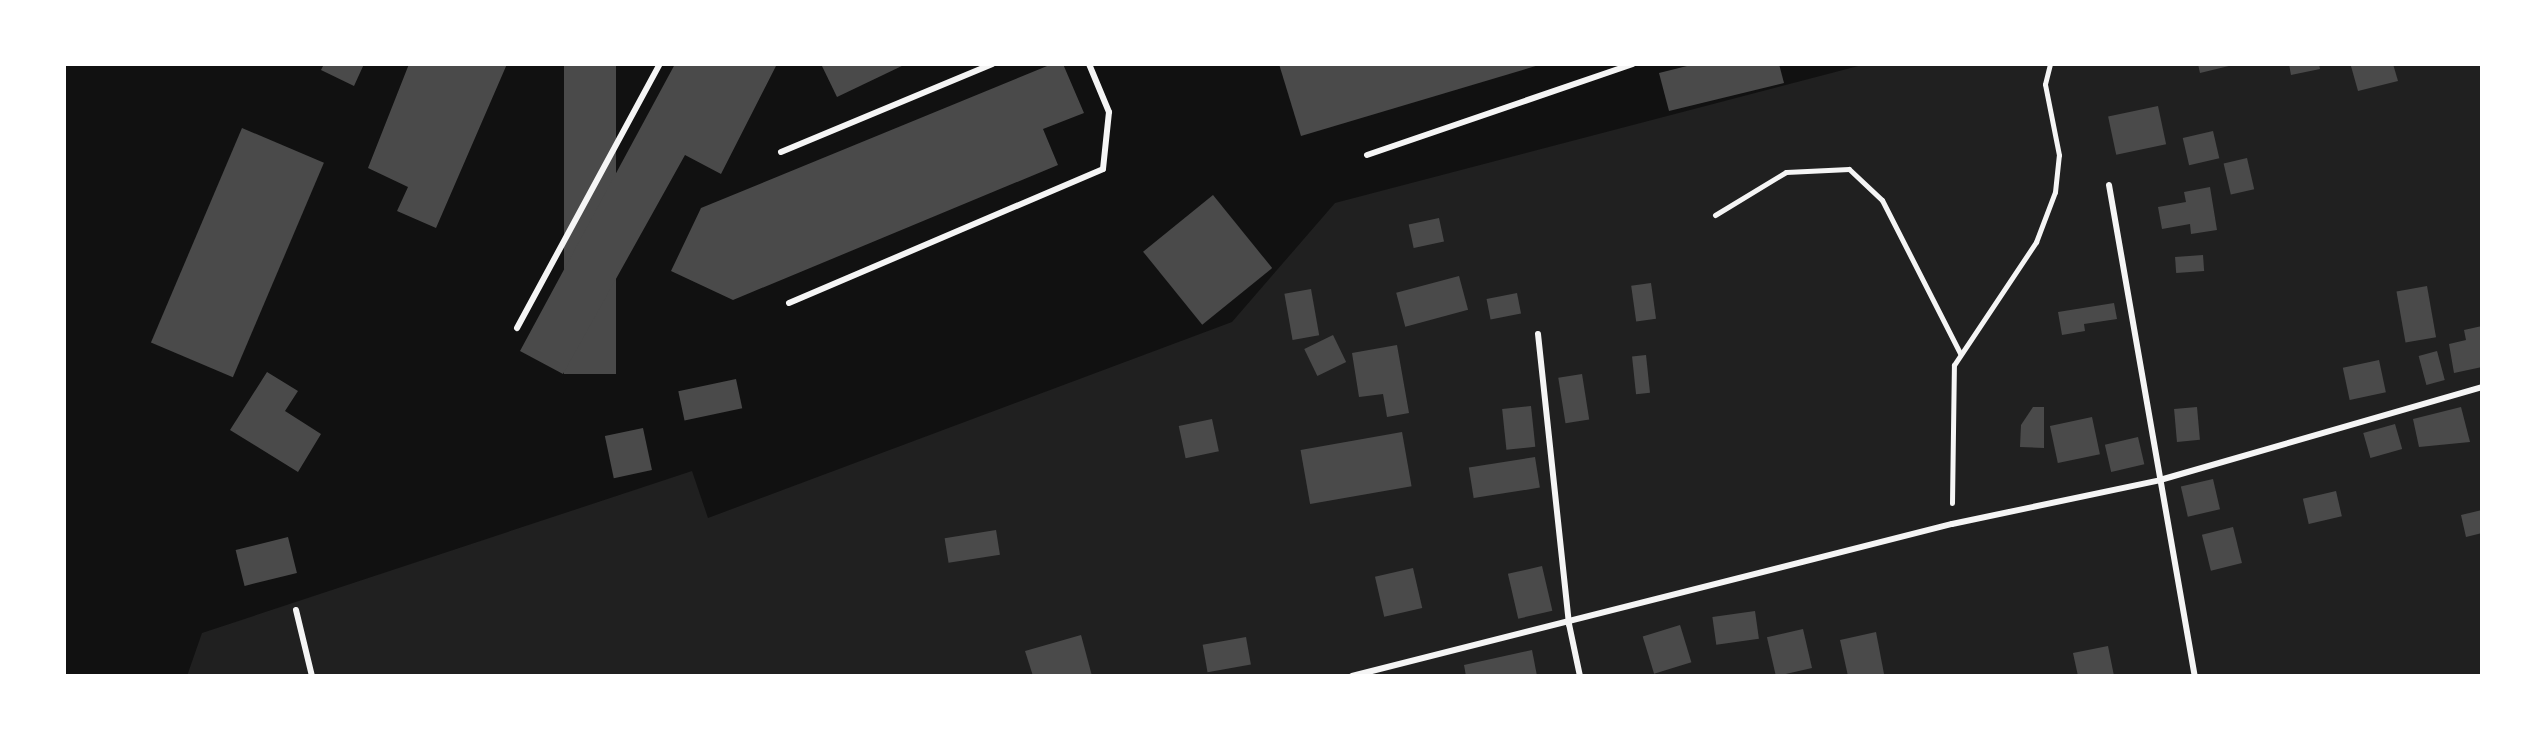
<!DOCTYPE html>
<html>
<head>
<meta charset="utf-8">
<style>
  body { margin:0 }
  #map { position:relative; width:2546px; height:740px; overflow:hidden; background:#111; font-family:Lato,sans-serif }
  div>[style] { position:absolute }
  .green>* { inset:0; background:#202020 }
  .building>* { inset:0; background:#4a4a4a; transform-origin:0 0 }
  .path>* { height:5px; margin:-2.5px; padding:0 2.5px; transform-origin:2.5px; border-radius:2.5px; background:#f5f5f5 }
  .service>* { height:6px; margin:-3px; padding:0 3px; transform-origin:3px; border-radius:3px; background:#f5f5f5 }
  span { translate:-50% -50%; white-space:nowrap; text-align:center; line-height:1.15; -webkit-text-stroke:6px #fff; paint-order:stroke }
  .frame { position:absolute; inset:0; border:66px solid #fff; pointer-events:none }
</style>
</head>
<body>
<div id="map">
  <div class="green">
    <div style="clip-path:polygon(1866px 64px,2482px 64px,2482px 676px,187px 676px,202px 633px,692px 471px,708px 518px,1232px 322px,1335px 203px)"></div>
  </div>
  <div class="building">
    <div style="clip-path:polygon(324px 64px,364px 64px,354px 86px,321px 70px)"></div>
    <div style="clip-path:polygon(409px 64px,507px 64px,436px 228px,397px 211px,408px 187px,368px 168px)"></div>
    <div style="left:564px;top:64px;width:52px;height:310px"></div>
    <div style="clip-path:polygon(675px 64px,777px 64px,721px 174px,685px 155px,563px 374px,520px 351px)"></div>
    <div style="clip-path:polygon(821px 64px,906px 64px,837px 97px)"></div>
    <div style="clip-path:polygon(1052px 64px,1063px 64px,1084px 113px,1043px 129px,1058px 165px,733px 300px,671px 271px,701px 208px)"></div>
    <div style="clip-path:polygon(1279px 64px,1539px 64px,1539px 65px,1301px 136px)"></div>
    <div style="clip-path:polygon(1695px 64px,1779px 64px,1784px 83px,1669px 111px,1659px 73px)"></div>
    <div style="clip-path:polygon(2198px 64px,2233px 64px,2233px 65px,2200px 73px)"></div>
    <div style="clip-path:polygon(2289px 64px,2319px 64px,2320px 69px,2291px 75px)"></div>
    <div style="clip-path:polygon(2393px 64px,2398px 81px,2358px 91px,2351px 66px)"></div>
    <div style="left:2158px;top:106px;width:39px;height:51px;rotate:78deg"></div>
    <div style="left:242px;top:128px;width:89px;height:233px;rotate:23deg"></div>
    <div style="left:2213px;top:131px;width:28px;height:31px;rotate:77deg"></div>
    <div style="left:2247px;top:158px;width:32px;height:24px;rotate:77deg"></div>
    <div style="clip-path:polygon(2210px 187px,2217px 230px,2191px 234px,2190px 224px,2162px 229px,2158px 207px,2186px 202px,2184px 192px)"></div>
    <div style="left:1213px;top:195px;width:94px;height:90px;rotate:51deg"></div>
    <div style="left:1439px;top:218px;width:24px;height:31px;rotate:78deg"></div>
    <div style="left:2203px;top:255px;width:16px;height:28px;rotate:86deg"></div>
    <div style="left:1459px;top:276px;width:35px;height:65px;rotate:75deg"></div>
    <div style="left:1651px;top:283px;width:36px;height:20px;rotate:82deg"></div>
    <div style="left:2427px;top:286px;width:52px;height:31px;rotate:80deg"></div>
    <div style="left:1311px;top:289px;width:47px;height:27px;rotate:80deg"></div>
    <div style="left:1517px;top:293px;width:21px;height:31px;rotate:79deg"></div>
    <div style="clip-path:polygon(2114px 303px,2117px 319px,2084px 324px,2085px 331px,2062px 335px,2058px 312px)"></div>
    <div style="clip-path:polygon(2482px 326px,2482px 367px,2454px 373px,2449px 344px,2466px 340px,2464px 330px)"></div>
    <div style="left:1333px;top:335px;width:30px;height:32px;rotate:64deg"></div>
    <div style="clip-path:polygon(1397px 345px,1409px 413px,1387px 417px,1383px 394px,1359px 397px,1352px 353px)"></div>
    <div style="left:2437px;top:351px;width:30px;height:19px;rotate:75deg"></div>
    <div style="left:1646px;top:355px;width:38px;height:14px;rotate:84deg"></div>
    <div style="left:2379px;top:360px;width:33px;height:37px;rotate:78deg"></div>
    <div style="clip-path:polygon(267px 372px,298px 391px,285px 411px,321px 434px,298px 472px,230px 430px)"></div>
    <div style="left:1582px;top:374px;width:46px;height:24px;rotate:81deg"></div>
    <div style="left:736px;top:379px;width:30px;height:59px;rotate:78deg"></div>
    <div style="left:1531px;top:406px;width:41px;height:29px;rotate:84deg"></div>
    <div style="clip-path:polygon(2033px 407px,2044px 407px,2044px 448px,2020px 447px,2021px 425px)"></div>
    <div style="left:2197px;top:407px;width:33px;height:23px;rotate:85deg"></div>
    <div style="clip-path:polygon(2461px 407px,2470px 442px,2419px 447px,2413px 419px)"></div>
    <div style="left:2092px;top:417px;width:38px;height:43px;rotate:78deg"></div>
    <div style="left:1212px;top:419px;width:33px;height:34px;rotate:78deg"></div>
    <div style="left:2395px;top:424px;width:26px;height:33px;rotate:74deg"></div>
    <div style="left:643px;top:428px;width:43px;height:39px;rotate:78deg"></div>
    <div style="left:1402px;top:432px;width:55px;height:103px;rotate:80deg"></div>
    <div style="left:2138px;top:437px;width:28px;height:34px;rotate:77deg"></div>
    <div style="left:1535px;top:457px;width:31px;height:67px;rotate:81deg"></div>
    <div style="left:2213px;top:479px;width:31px;height:33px;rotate:77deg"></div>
    <div style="left:2336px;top:491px;width:26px;height:34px;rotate:77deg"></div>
    <div style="clip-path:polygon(2482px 510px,2482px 533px,2466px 537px,2461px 515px)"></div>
    <div style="left:2233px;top:527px;width:37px;height:32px;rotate:76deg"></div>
    <div style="left:996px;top:530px;width:25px;height:52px;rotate:81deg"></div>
    <div style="left:288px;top:537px;width:37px;height:54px;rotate:76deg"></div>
    <div style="left:1542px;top:566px;width:46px;height:35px;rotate:77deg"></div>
    <div style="left:1413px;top:568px;width:41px;height:39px;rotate:77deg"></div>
    <div style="left:1755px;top:611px;width:28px;height:43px;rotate:82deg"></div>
    <div style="left:1680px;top:625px;width:39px;height:39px;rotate:73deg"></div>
    <div style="left:1803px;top:629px;width:40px;height:37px;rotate:77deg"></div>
    <div style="clip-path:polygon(1876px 632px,1884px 674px,1848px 676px,1840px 640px)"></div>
    <div style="clip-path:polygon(1081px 635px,1092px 676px,1033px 676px,1025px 651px)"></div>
    <div style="left:1246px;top:637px;width:28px;height:44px;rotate:80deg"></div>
    <div style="clip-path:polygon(2108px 646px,2114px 676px,2078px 676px,2073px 653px)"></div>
    <div style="clip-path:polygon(1532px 650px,1537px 676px,1466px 676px,1464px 665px)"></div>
  </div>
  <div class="path">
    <div style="left:1715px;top:215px;width:83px;rotate:-31.2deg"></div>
    <div style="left:1786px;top:172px;width:63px;rotate:-2.7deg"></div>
    <div style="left:1849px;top:169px;width:45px;rotate:43.2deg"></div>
    <div style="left:1882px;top:200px;width:172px;rotate:63deg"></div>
    <div style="left:1952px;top:503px;width:138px;rotate:-89.2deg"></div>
    <div style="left:1954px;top:365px;width:148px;rotate:-56.3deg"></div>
    <div style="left:2036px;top:242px;width:53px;rotate:-69.2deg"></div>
    <div style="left:2055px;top:192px;width:37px;rotate:-84deg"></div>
    <div style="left:2059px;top:155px;width:72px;rotate:-101.2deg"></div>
    <div style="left:2045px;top:84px;width:21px;rotate:-76deg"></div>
  </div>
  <div class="service">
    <div style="left:781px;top:152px;width:229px;rotate:-22.6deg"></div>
    <div style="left:1367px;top:155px;width:281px;rotate:-18.9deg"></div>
    <div style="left:2109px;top:185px;width:498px;rotate:80.1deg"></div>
    <div style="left:789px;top:303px;width:341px;rotate:-23.1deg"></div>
    <div style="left:1103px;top:169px;width:57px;rotate:-84deg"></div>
    <div style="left:1109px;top:112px;width:52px;rotate:-112.6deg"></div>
    <div style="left:517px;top:328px;width:300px;rotate:-61.6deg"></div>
    <div style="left:1538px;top:334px;width:292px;rotate:83.9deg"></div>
    <div style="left:1569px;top:624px;width:53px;rotate:78.1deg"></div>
    <div style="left:296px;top:610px;width:68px;rotate:76.4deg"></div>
    <div style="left:1352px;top:676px;width:619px;rotate:-14.22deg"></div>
    <div style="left:1952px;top:524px;width:213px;rotate:-11.9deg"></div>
    <div style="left:2160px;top:480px;width:335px;rotate:-16.1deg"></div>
  </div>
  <div class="frame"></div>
</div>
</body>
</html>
